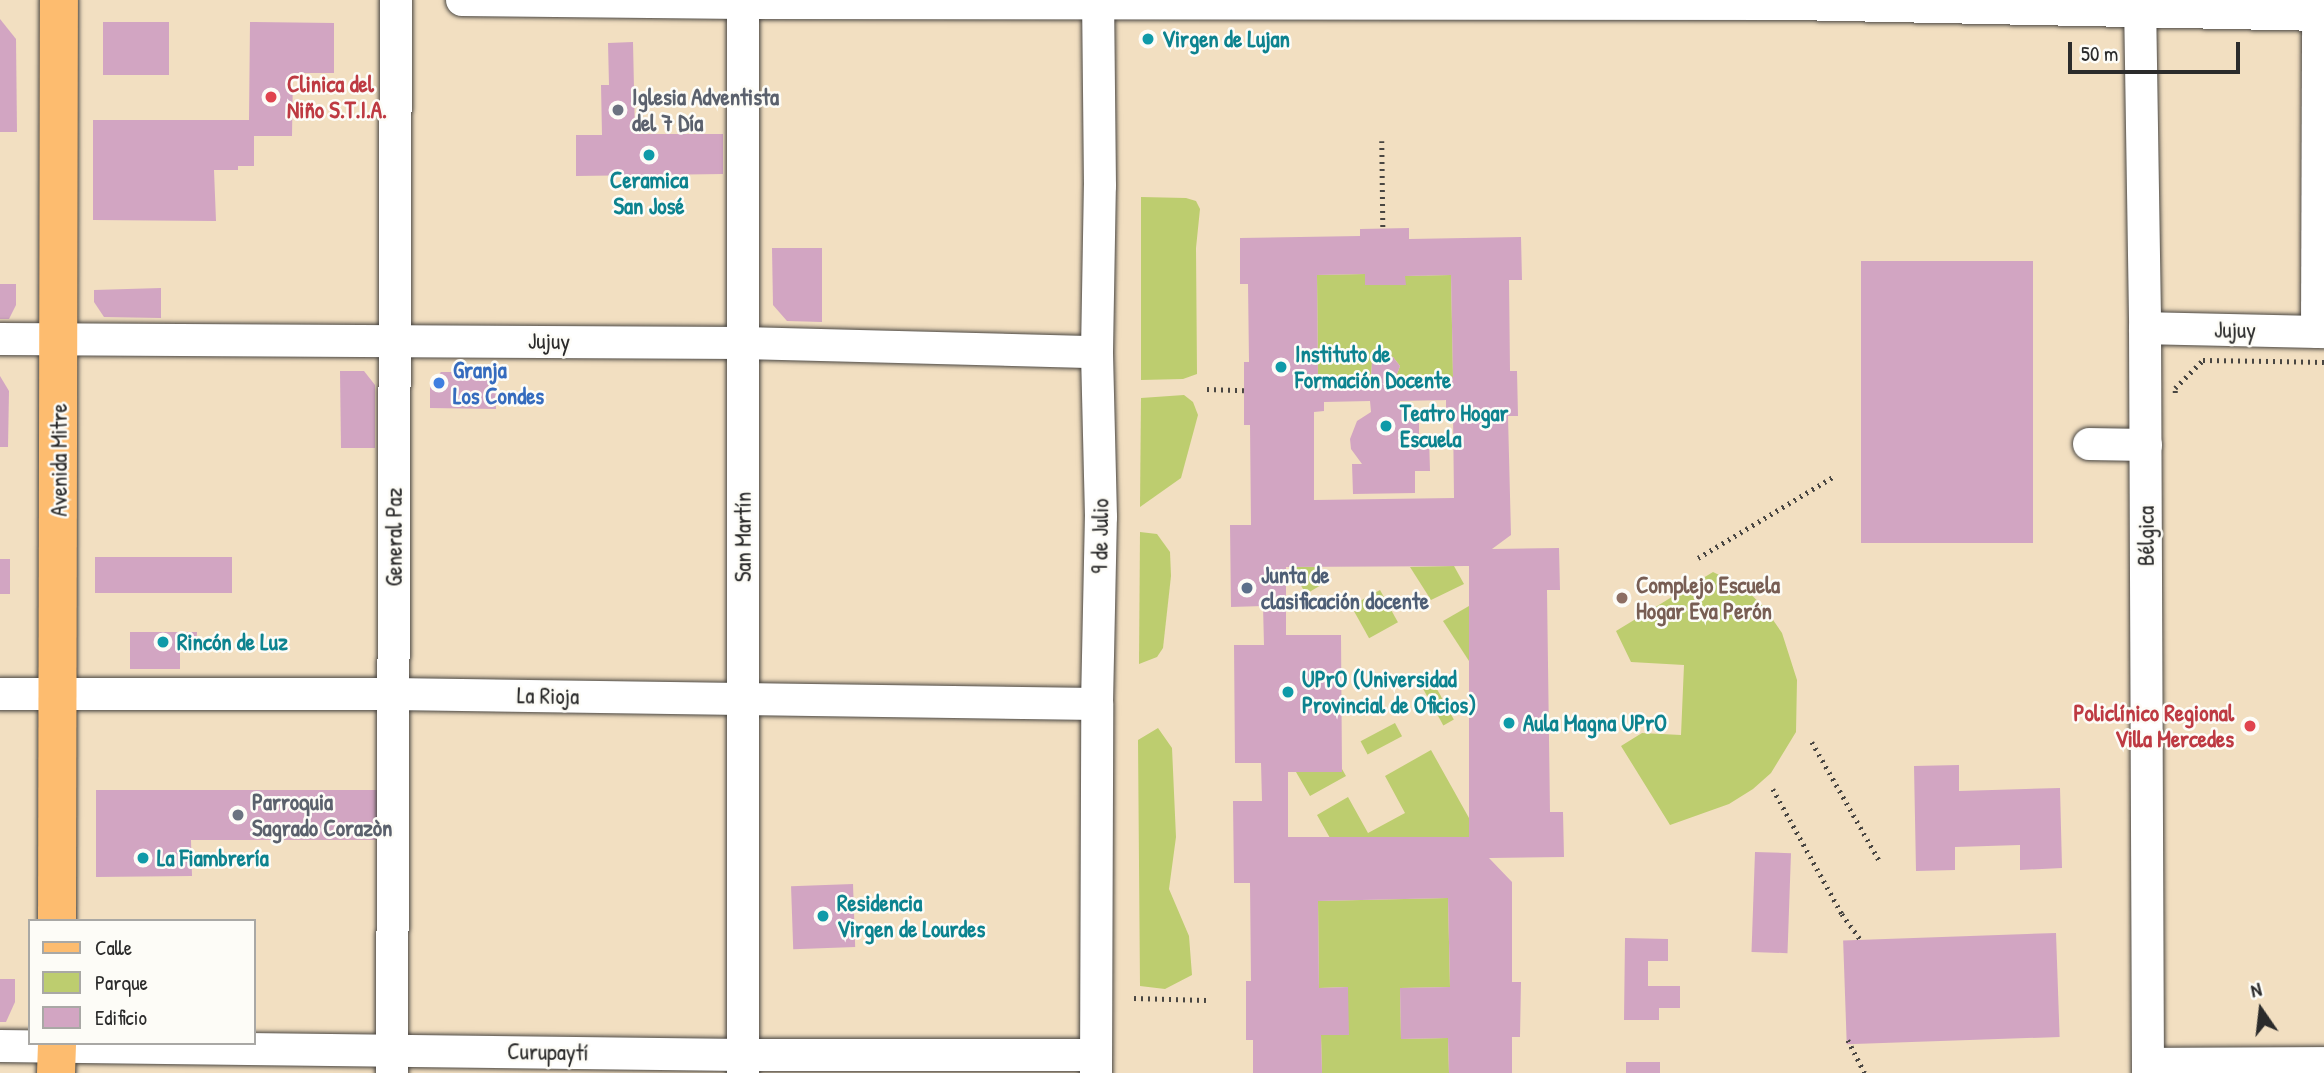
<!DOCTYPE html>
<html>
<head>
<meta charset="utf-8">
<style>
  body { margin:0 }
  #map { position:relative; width:2324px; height:1073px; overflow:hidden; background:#f2dfc1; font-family:"Patrick Hand",sans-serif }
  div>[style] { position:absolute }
  .green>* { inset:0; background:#bdcd6f; transform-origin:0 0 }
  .building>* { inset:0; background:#d2a5c2; transform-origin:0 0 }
  .path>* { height:4.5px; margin-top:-2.25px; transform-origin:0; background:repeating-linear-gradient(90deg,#494642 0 2px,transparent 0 7px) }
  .roads { filter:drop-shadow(0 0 2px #494642) drop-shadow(0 0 2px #494642) }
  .minor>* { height:32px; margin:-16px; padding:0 16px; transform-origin:16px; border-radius:16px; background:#fff }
  .major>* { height:38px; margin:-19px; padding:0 19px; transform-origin:19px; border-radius:19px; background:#fdbc6f }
  .dots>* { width:19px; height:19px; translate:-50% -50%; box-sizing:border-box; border:4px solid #fdfcf7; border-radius:50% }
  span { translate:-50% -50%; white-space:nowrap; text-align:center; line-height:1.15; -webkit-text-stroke:5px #fdfcf7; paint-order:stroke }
  .culture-label { font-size:23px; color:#0d838f; font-weight:700 }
  .left { translate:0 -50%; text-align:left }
  .health-label { font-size:23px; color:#be3a42; font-weight:700 }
  .right { translate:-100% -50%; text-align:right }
  .worship-label { font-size:23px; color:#5b616d; font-weight:700 }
  .street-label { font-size:23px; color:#2b2b2b }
  .shop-label { font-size:23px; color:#366cbe; font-weight:700 }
  .service-label { font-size:23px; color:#4e5e75; font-weight:700 }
  .education-label { font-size:23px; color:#785e54; font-weight:700 }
  .legend { position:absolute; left:28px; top:919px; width:228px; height:126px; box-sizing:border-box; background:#fdfcf7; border:2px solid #a9a8a5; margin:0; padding:9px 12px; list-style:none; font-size:21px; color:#2b2b2b }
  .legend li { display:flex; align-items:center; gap:14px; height:35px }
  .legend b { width:35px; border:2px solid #a9a8a5 }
  .north { position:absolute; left:2226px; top:975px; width:70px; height:70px; -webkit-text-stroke:5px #fdfcf7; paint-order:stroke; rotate:346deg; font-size:19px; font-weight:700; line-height:28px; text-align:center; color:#2b2b2b }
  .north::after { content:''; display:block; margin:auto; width:24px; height:32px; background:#2b2b2b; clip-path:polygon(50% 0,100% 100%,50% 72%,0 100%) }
  .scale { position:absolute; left:2068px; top:42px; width:172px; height:32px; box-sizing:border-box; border:4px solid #2b2b2b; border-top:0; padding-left:9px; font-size:21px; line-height:24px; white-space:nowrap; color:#2b2b2b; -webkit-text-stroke:5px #fdfcf7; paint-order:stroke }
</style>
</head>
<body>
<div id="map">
  <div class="green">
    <div style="clip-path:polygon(1141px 197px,1186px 198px,1196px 201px,1200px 209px,1196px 248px,1197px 374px,1183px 379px,1141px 380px)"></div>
    <div style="clip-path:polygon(1365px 274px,1366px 285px,1405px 285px,1405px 276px,1451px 275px,1453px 377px,1446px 376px,1445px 380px,1394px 382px,1400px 366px,1393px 357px,1386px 355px,1372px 362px,1371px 377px,1376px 382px,1324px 383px,1324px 378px,1318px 378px,1317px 275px)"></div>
    <div style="clip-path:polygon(1184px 395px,1193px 402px,1198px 415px,1181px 478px,1140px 507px,1141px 398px)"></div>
    <div style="clip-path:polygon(1140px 532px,1157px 534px,1170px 552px,1171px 576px,1163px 648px,1157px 657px,1139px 664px)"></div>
    <div style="clip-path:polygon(1454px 566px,1464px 584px,1431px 600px,1410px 567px)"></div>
    <div style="clip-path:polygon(1290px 567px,1318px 567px,1328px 581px,1306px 594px)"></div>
    <div style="clip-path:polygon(1713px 572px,1742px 586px,1764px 607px,1782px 633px,1797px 680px,1796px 732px,1771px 773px,1753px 789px,1729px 804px,1670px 825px,1621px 746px,1642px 733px,1681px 735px,1684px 665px,1631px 662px,1616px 631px)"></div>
    <div style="left:1380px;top:590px;width:37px;height:33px;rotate:61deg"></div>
    <div style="clip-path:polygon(1469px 606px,1469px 661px,1443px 621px)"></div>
    <div style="left:1433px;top:682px;width:43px;height:12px;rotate:61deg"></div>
    <div style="left:1395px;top:723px;width:15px;height:39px;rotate:62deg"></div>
    <div style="clip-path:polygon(1158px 728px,1172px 748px,1176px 837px,1169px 889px,1189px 936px,1192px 975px,1165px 989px,1140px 986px,1138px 740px)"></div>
    <div style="clip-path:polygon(1431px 750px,1469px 818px,1469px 837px,1330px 838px,1317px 815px,1348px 797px,1368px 833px,1405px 813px,1385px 776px)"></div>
    <div style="clip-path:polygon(1342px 769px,1346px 776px,1310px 796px,1296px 772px,1341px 772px)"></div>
    <div style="clip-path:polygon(1448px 898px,1450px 987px,1400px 988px,1401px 1039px,1448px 1038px,1449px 1073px,1322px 1073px,1321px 1035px,1348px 1035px,1347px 987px,1319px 988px,1318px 901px)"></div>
  </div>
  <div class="building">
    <div style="clip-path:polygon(0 19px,16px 39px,17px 132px,0 132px)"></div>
    <div style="left:103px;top:22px;width:66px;height:53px"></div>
    <div style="clip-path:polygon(250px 22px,334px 23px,334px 73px,293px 73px,292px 136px,254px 136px,254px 166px,238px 166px,238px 170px,214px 170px,216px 221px,93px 220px,93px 120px,249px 120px)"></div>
    <div style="clip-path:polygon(633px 42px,635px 134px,723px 134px,723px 174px,576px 176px,576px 135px,602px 135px,601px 85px,609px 85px,608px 43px)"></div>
    <div style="clip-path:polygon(evenodd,1409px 228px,1409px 239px,1521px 237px,1522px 280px,1509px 280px,1510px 371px,1517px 371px,1518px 416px,1508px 416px,1511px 535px,1492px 549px,1559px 548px,1560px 590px,1547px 590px,1550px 812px,1563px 812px,1564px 857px,1489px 858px,1512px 882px,1512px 982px,1521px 982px,1520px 1037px,1512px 1037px,1512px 1073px,1449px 1073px,1448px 1038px,1401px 1039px,1400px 988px,1450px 987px,1448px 898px,1318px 901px,1319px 988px,1348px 987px,1349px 1035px,1321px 1035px,1322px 1073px,1253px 1073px,1253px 1040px,1246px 1040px,1246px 981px,1251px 981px,1250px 883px,1234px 883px,1233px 801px,1262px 801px,1261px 763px,1235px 763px,1234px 645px,1264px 645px,1263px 606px,1231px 607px,1230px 525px,1251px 525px,1250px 425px,1244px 425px,1244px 362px,1249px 362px,1248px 284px,1240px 284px,1240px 238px,1360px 236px,1360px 229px,1409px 228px,1365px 274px,1365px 285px,1406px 285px,1405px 276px,1451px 275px,1453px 377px,1445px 376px,1445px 380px,1394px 382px,1400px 366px,1393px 357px,1386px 355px,1372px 362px,1371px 377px,1376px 382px,1324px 383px,1324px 378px,1318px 378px,1317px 275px,1365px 274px,1409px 228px,1446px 400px,1446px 414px,1453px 414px,1454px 498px,1314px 500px,1314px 412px,1324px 411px,1324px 402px,1370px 401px,1371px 412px,1357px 421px,1350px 439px,1351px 449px,1362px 464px,1352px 464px,1353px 494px,1415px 493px,1415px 471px,1430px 471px,1429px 436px,1419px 436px,1419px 423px,1408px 410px,1400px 407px,1400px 401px,1446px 400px,1409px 228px,1469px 566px,1469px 837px,1288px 837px,1288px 772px,1342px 772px,1341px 635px,1286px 635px,1286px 567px,1469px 566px)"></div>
    <div style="clip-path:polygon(772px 248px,822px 248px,822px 322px,787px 321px,773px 305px)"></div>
    <div style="left:2033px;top:261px;width:282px;height:172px;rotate:90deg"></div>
    <div style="clip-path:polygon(0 284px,16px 284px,16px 305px,9px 319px,0 319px)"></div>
    <div style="clip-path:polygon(161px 288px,161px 318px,104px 317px,94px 302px,94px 290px)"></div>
    <div style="clip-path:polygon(340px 371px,364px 371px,375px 385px,375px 448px,341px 448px)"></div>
    <div style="clip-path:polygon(441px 372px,495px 372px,496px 409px,430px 408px,430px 384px)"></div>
    <div style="clip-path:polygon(0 376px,9px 391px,8px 447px,0 447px)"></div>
    <div style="left:95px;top:557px;width:137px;height:36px"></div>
    <div style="left:0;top:559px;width:10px;height:35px"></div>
    <div style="clip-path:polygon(130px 632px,197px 632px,196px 651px,180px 651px,180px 669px,130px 669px)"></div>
    <div style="clip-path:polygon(1959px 765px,1959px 791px,2060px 788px,2062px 868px,2020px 870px,2020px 845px,1955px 847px,1955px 870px,1916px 871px,1914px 766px)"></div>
    <div style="clip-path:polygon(96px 790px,380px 790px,380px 840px,191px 840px,192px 876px,96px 877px)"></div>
    <div style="left:1755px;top:852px;width:36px;height:100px;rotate:2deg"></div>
    <div style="left:853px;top:884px;width:63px;height:62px;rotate:88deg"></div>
    <div style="left:2056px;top:933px;width:104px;height:213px;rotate:88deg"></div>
    <div style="clip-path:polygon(1625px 938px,1668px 939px,1668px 961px,1648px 961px,1648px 986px,1680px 986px,1680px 1008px,1659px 1008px,1659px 1020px,1624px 1020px)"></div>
    <div style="clip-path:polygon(0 979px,15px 979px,15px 1002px,6px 1022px,0 1022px)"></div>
    <div style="left:1626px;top:1062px;width:34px;height:11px"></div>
  </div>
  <div class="path">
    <div style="left:1382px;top:141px;width:88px;rotate:89.3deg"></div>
    <div style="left:1207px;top:389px;width:37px;rotate:2deg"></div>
    <div style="left:2175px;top:393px;width:5px;rotate:-90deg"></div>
    <div style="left:2175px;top:388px;width:40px;rotate:-45deg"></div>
    <div style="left:2203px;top:360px;width:121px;rotate:0.9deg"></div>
    <div style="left:1698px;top:558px;width:157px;rotate:-31deg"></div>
    <div style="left:1812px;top:742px;width:136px;rotate:60.4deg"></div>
    <div style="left:1773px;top:789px;width:143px;rotate:61.1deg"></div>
    <div style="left:1842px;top:914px;width:31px;rotate:54deg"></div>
    <div style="left:1134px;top:998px;width:72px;rotate:1.6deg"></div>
    <div style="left:1848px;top:1040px;width:37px;rotate:63deg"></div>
  </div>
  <div class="roads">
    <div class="minor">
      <div style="left:462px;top:0;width:281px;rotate:0.6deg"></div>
      <div style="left:743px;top:3px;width:1050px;rotate:0.05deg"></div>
      <div style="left:1793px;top:4px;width:531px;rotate:1.19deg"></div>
      <div style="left:743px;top:0;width:1073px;rotate:90deg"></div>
      <div style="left:2140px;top:0;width:328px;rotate:89.1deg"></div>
      <div style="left:2145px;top:328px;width:745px;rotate:89.77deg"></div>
      <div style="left:2145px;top:328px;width:179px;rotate:1.3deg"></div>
      <div style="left:2317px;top:332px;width:318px;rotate:-89.8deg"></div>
      <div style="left:0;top:339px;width:743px;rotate:0.31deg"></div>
      <div style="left:743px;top:343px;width:354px;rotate:1.5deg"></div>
      <div style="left:2089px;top:444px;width:57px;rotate:1deg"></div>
      <div style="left:0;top:694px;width:393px"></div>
      <div style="left:393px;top:694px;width:704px;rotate:0.81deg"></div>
      <div style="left:0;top:1046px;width:743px;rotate:0.69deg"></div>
      <div style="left:743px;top:1055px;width:353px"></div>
      <div style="left:2148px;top:1064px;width:176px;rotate:-0.3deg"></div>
      <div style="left:392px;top:1073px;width:1073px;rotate:-89.79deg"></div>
      <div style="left:1096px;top:1073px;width:369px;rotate:-89.8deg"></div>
      <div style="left:1097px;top:704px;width:187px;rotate:-88.8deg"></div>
      <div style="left:1101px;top:517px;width:165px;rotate:-91.4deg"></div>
      <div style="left:1097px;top:352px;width:166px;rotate:-89deg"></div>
      <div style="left:1100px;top:186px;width:186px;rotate:-90.6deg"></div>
    </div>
    <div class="major">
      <div style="left:57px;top:921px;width:921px;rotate:-89.88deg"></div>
      <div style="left:56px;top:1073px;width:30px;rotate:-88deg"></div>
    </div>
  </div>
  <div class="dots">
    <div style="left:1148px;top:39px;background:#0f9aa8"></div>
    <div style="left:271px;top:97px;background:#e0444e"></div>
    <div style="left:618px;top:110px;background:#6b7280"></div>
    <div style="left:649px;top:155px;background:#0f9aa8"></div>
    <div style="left:1281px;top:367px;background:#0f9aa8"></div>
    <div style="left:439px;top:383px;background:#3f7fe0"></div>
    <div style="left:1386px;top:426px;background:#0f9aa8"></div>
    <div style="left:1247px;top:588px;background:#5c6f8a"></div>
    <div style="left:1622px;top:598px;background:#8d6e63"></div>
    <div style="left:163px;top:642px;background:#0f9aa8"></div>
    <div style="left:1288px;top:692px;background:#0f9aa8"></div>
    <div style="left:1509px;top:723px;background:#0f9aa8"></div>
    <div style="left:2250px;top:726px;background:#e0444e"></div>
    <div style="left:238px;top:815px;background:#6b7280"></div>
    <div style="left:143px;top:858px;background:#0f9aa8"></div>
    <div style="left:823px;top:916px;background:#0f9aa8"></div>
  </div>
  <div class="culture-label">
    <span class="left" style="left:1162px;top:39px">Virgen de Lujan</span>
    <span style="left:649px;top:193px">Ceramica<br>San José</span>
    <span class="left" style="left:1295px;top:367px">Instituto de<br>Formación Docente</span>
    <span class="left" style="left:1400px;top:426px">Teatro Hogar<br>Escuela</span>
    <span class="left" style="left:177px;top:642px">Rincón de Luz</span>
    <span class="left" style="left:1302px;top:692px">UPrO (Universidad<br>Provincial de Oficios)</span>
    <span class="left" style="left:1523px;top:723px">Aula Magna UPrO</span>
    <span class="left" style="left:157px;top:858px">La Fiambrería</span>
    <span class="left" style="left:837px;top:916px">Residencia<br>Virgen de Lourdes</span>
  </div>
  <div class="health-label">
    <span class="left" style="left:287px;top:97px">Clinica del<br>Niño S.T.I.A.</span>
    <span class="right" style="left:2234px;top:726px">Policlínico Regional<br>Villa Mercedes</span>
  </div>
  <div class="worship-label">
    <span class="left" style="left:632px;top:110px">Iglesia Adventista<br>del 7 Día</span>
    <span class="left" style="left:252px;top:815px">Parroquia<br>Sagrado Corazòn</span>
  </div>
  <div class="street-label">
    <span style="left:2235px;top:330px;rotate:1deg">Jujuy</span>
    <span style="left:549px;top:341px;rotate:1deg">Jujuy</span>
    <span style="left:59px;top:460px;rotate:-90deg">Avenida Mitre</span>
    <span style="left:1100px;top:536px;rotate:-89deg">9 de Julio</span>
    <span style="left:2146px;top:536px;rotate:-90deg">Bélgica</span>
    <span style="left:394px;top:537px;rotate:-90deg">General Paz</span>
    <span style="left:743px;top:537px;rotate:-90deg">San Martín</span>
    <span style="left:548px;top:696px;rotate:1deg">La Rioja</span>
    <span style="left:548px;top:1052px;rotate:1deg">Curupaytí</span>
  </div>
  <div class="shop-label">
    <span class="left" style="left:453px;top:383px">Granja<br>Los Condes</span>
  </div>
  <div class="service-label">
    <span class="left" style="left:1261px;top:588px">Junta de<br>clasificación docente</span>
  </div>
  <div class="education-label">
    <span class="left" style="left:1636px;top:598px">Complejo Escuela<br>Hogar Eva Perón</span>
  </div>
  <ul class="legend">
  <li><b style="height:9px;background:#fdbc6f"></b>Calle</li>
  <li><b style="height:19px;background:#bdcd6f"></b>Parque</li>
  <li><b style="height:19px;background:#d2a5c2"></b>Edificio</li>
  </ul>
  <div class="north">N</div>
  <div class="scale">50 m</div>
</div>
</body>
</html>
